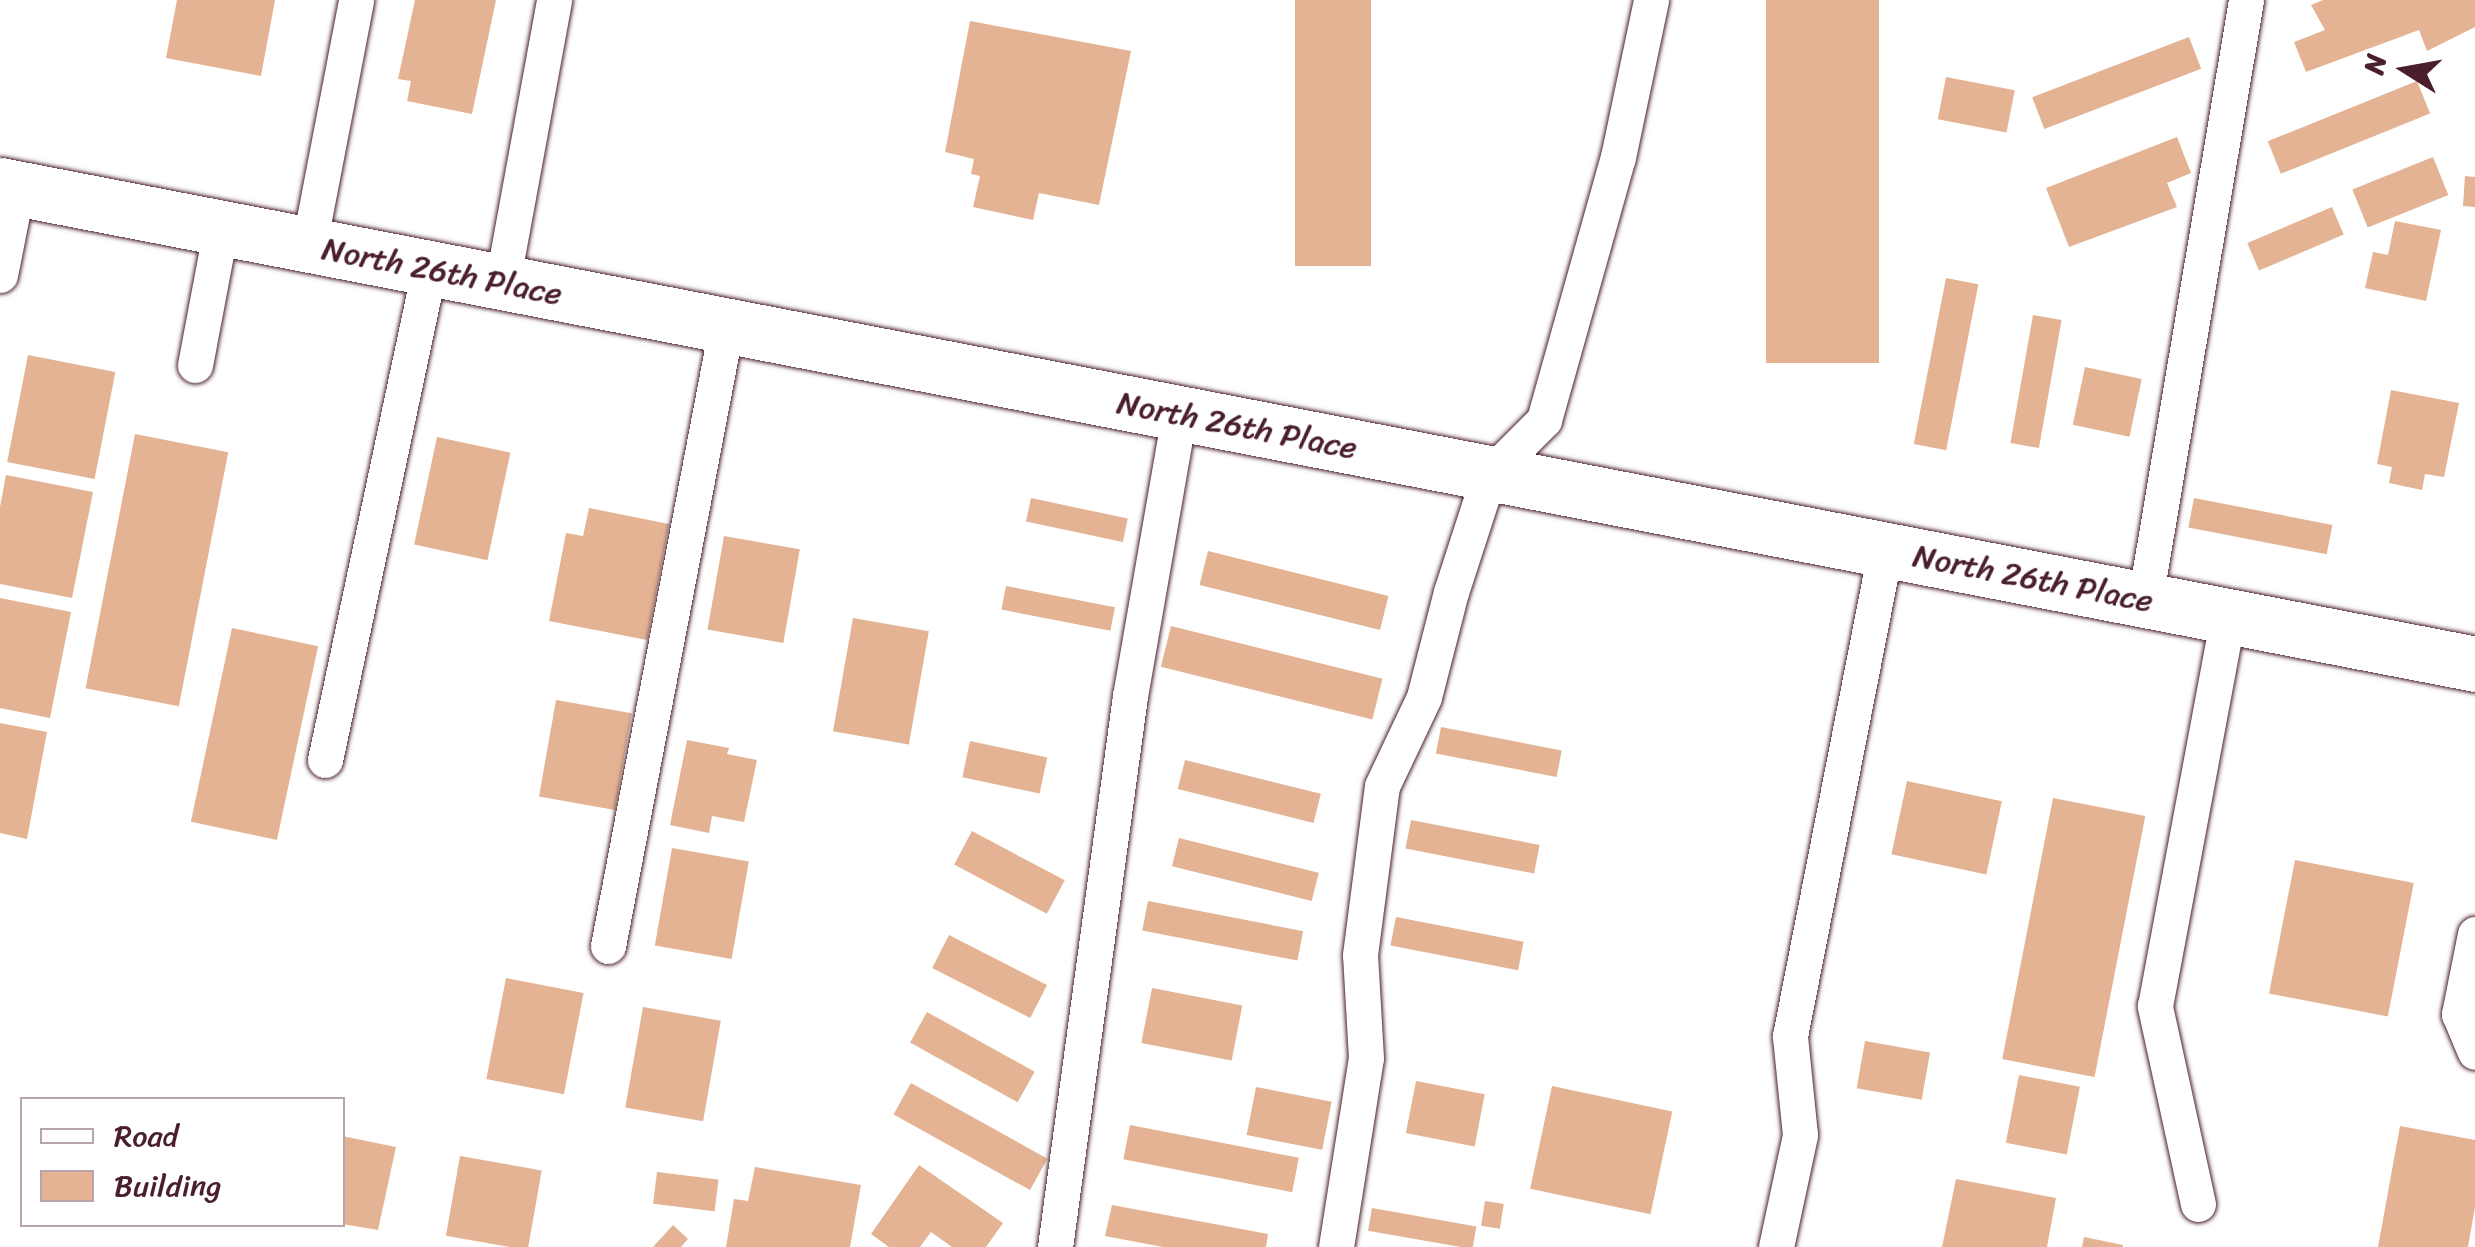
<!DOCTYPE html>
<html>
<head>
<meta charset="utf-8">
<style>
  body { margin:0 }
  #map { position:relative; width:2475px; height:1247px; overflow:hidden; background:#fff; font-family:Sriracha,sans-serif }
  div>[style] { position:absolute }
  .building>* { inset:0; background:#e3b394; transform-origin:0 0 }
  .roads { filter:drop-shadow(0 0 2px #4a1f2b) drop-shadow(0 0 2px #4a1f2b) }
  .service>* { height:35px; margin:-17.5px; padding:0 17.5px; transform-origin:17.5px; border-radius:17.5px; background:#fff }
  .minor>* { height:55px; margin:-27.5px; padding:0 27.5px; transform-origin:27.5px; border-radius:27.5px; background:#fff }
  span { translate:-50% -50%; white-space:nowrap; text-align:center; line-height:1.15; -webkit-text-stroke:10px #fff; paint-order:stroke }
  .street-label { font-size:32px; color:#4a1f2b }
  .legend { position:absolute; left:20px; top:1097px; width:325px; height:130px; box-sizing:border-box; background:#fff; border:2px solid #b7a5aa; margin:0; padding:12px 18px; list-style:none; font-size:30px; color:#4a1f2b }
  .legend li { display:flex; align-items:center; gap:20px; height:50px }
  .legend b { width:50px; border:2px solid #b7a5aa }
  .north { position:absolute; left:2355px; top:20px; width:100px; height:100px; -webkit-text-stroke:8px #fff; paint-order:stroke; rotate:281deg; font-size:28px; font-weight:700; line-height:40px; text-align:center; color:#4a1f2b }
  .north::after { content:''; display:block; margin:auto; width:35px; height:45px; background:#4a1f2b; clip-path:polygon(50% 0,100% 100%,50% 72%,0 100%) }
</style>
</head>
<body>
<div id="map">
  <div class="building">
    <div style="clip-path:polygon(177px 0,275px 0,261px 76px,166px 58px)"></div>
    <div style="clip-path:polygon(415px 0,496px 0,472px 114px,407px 101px,411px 81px,398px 79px)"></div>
    <div style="left:1295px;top:0;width:76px;height:266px"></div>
    <div style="left:1766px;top:0;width:113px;height:363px"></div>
    <div style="clip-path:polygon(2323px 0,2475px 0,2475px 27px,2427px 51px,2419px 30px,2306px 72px,2294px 42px,2325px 30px,2311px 5px)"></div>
    <div style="clip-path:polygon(970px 21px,1131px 51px,1099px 205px,1039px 193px,1033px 220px,973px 207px,980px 176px,971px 174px,974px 159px,945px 152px)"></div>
    <div style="left:2189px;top:37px;width:34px;height:168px;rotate:69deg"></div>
    <div style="left:1946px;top:77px;width:70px;height:43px;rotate:11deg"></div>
    <div style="left:2417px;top:81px;width:35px;height:161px;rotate:68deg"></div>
    <div style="clip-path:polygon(2177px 137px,2191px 173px,2167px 183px,2177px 207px,2069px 247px,2046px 188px)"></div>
    <div style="left:2433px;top:157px;width:41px;height:87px;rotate:68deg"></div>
    <div style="clip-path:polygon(2465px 176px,2475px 177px,2475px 207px,2463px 206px)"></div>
    <div style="left:2332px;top:207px;width:30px;height:92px;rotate:67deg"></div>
    <div style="clip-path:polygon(2395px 221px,2441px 230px,2426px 301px,2365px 288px,2373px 252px,2388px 255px)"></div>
    <div style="left:1946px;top:278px;width:33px;height:169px;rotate:11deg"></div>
    <div style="left:2033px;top:315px;width:29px;height:130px;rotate:10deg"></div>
    <div style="left:28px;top:355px;width:89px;height:109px;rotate:11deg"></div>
    <div style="left:2085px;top:367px;width:58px;height:59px;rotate:12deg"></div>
    <div style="clip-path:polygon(2391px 390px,2459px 403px,2444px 477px,2425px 474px,2422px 490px,2389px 483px,2392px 467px,2377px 464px)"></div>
    <div style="left:135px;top:434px;width:95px;height:259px;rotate:11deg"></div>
    <div style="left:437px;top:437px;width:75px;height:110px;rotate:12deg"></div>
    <div style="clip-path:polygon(6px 475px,93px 492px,72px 598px,0 584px,0 507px)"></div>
    <div style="left:1031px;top:498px;width:99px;height:24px;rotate:12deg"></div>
    <div style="left:2194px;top:498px;width:141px;height:30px;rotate:11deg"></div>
    <div style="clip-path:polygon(589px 508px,669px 524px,647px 640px,549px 621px,566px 533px,583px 536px)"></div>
    <div style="left:724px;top:536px;width:77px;height:95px;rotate:10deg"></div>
    <div style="left:1208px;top:551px;width:186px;height:35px;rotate:14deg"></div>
    <div style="left:1006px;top:586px;width:111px;height:24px;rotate:11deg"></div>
    <div style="clip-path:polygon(0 598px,71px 612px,50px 718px,0 708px)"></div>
    <div style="left:853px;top:618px;width:77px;height:115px;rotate:10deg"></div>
    <div style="left:1171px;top:626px;width:218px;height:42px;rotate:14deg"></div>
    <div style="left:232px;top:628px;width:88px;height:198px;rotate:12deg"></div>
    <div style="left:556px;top:700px;width:77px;height:98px;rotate:10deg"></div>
    <div style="clip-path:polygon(0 723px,47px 732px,27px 839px,0 833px)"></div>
    <div style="left:1441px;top:727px;width:123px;height:27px;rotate:11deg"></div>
    <div style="clip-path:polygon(687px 740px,729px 748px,727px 754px,757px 760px,744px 822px,712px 816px,709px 833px,670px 825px)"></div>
    <div style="left:970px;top:741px;width:79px;height:37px;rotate:12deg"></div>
    <div style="left:1185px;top:760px;width:140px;height:30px;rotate:14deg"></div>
    <div style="left:1907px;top:781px;width:97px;height:75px;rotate:12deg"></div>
    <div style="left:2053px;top:798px;width:94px;height:266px;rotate:11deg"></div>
    <div style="left:1411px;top:820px;width:131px;height:29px;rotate:11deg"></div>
    <div style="left:972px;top:831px;width:105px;height:38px;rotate:28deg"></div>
    <div style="left:1179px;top:838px;width:144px;height:29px;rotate:14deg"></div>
    <div style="left:672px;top:848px;width:78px;height:99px;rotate:10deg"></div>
    <div style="left:2295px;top:860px;width:121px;height:136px;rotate:11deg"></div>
    <div style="left:1148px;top:901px;width:158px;height:30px;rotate:11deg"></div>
    <div style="left:1396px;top:917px;width:130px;height:29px;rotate:11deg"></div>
    <div style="left:949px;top:935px;width:110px;height:37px;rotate:27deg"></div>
    <div style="left:506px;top:978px;width:79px;height:103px;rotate:11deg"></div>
    <div style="left:1152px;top:988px;width:92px;height:56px;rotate:11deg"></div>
    <div style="left:643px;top:1007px;width:79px;height:102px;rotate:10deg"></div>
    <div style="left:927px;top:1012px;width:123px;height:35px;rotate:29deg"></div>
    <div style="left:1865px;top:1041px;width:66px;height:48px;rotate:10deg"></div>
    <div style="left:2019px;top:1075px;width:62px;height:69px;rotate:11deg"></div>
    <div style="left:1416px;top:1081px;width:70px;height:53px;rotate:11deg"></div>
    <div style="left:911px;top:1083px;width:156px;height:36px;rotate:29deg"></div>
    <div style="left:1552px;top:1086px;width:123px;height:105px;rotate:12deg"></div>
    <div style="left:1256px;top:1087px;width:77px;height:49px;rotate:11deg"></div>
    <div style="left:1130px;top:1125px;width:172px;height:35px;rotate:11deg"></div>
    <div style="clip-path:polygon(2400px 1126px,2475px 1140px,2475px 1207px,2468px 1247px,2378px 1247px)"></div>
    <div style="clip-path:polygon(342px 1136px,396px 1147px,378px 1230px,342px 1224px)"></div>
    <div style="left:460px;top:1156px;width:83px;height:81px;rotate:10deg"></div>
    <div style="clip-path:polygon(919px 1165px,1003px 1223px,986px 1247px,952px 1247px,931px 1232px,920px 1247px,889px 1247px,871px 1234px)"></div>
    <div style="clip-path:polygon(755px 1167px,861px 1185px,850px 1247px,726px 1247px,734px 1199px,748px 1201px)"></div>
    <div style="left:657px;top:1172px;width:62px;height:32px;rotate:7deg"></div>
    <div style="clip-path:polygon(1956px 1179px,2056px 1198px,2047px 1247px,1942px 1247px)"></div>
    <div style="left:1485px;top:1201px;width:19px;height:25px;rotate:9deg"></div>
    <div style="clip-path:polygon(1112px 1205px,1268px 1234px,1266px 1247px,1163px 1247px,1105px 1236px)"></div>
    <div style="left:1372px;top:1208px;width:106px;height:23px;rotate:10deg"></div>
    <div style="clip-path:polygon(673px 1225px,688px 1239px,681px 1247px,653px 1247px)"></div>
    <div style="clip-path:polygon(2084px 1237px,2123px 1245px,2123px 1247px,2082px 1247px)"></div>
  </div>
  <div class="roads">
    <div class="service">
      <div style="left:309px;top:245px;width:249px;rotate:-79.1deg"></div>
      <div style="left:0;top:275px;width:88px;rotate:-78.8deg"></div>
      <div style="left:502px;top:284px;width:289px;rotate:-79.6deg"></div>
      <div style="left:195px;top:365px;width:139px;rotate:-79.3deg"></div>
      <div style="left:2145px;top:600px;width:608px;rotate:-80.44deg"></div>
      <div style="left:325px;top:760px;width:501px;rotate:-78.02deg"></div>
      <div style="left:2475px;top:934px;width:82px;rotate:101.3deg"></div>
      <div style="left:2459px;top:1014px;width:41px;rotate:67.2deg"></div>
      <div style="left:608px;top:946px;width:629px;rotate:-79.19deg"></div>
      <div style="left:2198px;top:1204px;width:203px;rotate:-102.3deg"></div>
      <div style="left:2155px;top:1006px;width:396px;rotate:-79.4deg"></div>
      <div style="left:1055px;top:1247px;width:556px;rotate:-82.25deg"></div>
      <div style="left:1130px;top:696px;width:285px;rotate:-80.1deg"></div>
      <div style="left:1336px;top:1247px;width:191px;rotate:-81deg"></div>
      <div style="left:1366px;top:1058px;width:103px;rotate:-93.3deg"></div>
      <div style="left:1360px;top:955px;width:170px;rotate:-82.6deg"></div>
      <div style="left:1382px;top:786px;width:98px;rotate:-64.7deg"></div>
      <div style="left:1424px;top:697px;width:108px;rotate:-75.6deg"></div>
      <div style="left:1451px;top:592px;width:123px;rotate:-72deg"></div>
      <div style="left:1489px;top:475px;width:78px;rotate:-45deg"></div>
      <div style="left:1544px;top:420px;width:273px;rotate:-74.3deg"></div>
      <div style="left:1618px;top:157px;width:160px;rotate:-78.1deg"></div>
      <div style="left:1776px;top:1247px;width:115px;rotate:-77.9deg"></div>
      <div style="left:1800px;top:1135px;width:100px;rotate:-95.8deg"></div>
      <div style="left:1790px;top:1036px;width:494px;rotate:-78.9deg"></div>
    </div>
    <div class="minor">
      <div style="left:0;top:185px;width:2521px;rotate:10.95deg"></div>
    </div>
  </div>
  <div class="street-label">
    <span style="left:442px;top:272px;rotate:11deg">North 26th Place</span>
    <span style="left:1237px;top:426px;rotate:11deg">North 26th Place</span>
    <span style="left:2033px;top:579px;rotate:11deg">North 26th Place</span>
  </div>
  <ul class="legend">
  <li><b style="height:12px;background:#fff"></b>Road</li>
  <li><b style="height:28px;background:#e3b394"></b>Building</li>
  </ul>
  <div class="north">N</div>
</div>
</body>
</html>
